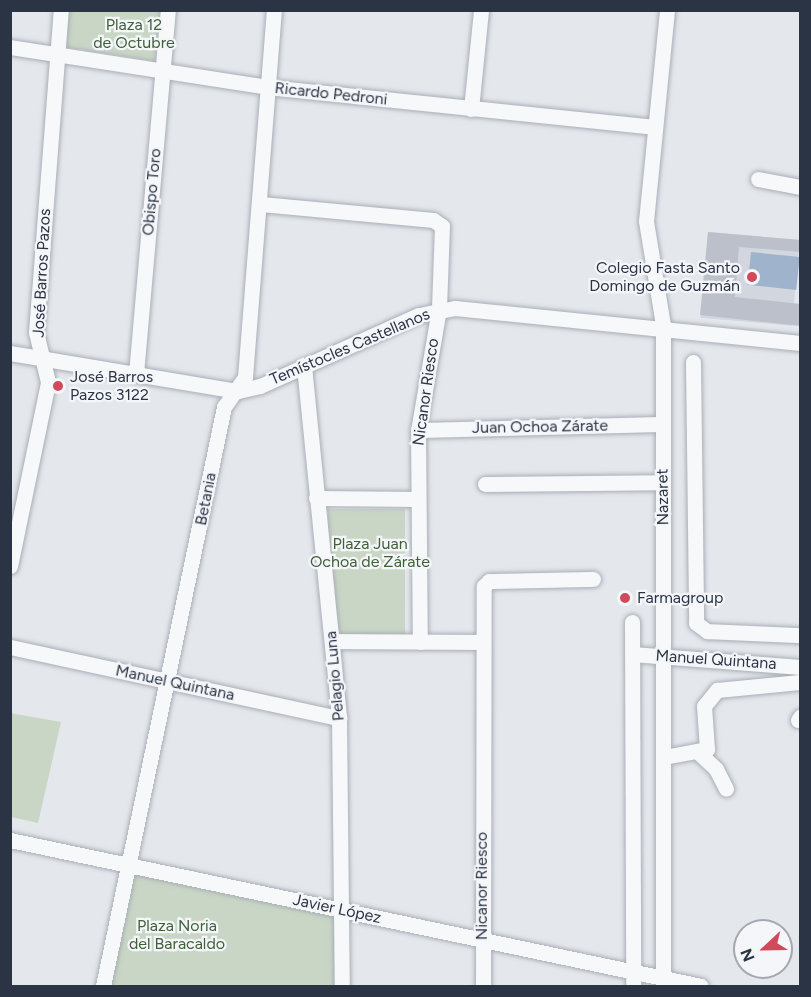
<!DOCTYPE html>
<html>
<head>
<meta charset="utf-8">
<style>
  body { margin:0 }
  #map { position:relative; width:811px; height:997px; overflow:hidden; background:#e4e7ec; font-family:Figtree,sans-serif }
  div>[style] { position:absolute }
  .built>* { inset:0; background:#d2d6de; transform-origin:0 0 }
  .green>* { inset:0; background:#c9d6c5; transform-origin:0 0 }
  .water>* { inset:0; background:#9fb4cc; transform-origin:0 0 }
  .building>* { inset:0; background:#bbc0ca }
  .roads { filter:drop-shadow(0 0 2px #a9aeb7) drop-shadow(0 0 2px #a9aeb7) }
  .minor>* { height:15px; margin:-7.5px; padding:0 7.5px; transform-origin:7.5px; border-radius:7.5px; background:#f7f8fa }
  .dots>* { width:16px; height:16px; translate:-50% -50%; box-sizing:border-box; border:3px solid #f4f6f9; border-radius:50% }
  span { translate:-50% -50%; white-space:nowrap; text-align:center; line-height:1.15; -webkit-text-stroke:4.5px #f4f6f9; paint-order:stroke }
  .park-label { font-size:16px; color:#3f6138 }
  .street-label { font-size:16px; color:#2b3445 }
  .poi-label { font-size:16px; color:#2b3445 }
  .right { translate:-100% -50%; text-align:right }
  .left { translate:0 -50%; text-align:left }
  .frame { position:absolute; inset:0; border:12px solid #2b3445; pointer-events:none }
  .north { position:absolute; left:733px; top:919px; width:60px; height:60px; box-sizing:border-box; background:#f4f6f9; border:2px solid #a4a8b1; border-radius:50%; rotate:248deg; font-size:16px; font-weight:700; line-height:24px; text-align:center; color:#2b3445 }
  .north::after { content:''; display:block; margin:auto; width:21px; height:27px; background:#d1495b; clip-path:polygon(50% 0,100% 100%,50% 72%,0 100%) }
</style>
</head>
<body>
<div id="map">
  <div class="built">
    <div style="left:708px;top:232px;width:92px;height:86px;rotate:5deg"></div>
  </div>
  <div class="green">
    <div style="clip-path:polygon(67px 11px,160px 11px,155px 61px,64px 47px)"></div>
    <div style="left:328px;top:509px;width:77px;height:126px"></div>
    <div style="clip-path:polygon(10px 713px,61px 722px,38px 823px,11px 817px)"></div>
    <div style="clip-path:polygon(134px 872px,334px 916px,335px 986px,111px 986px)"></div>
  </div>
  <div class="water">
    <div style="left:751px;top:252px;width:49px;height:33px;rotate:6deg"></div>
  </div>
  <div class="building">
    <div style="clip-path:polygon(708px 232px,801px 240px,801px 252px,739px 247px,735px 297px,801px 304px,801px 326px,700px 315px)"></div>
  </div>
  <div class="roads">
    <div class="minor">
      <div style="left:10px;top:47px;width:261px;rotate:8.8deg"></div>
      <div style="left:268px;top:87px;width:387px;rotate:5.9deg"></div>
      <div style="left:471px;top:109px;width:100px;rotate:-84.2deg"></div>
      <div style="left:758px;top:179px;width:43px;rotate:10.8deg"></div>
      <div style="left:261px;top:204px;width:173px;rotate:5.3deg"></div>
      <div style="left:433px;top:220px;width:11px;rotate:34deg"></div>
      <div style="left:442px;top:226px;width:83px;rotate:92.1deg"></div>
      <div style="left:439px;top:309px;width:123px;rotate:99.8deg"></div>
      <div style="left:418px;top:430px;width:212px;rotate:89.5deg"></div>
      <div style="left:10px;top:353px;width:231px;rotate:9.5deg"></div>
      <div style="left:238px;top:391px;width:23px;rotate:-13deg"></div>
      <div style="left:260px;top:386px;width:174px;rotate:-24.1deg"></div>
      <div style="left:419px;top:315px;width:37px;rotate:-11deg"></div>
      <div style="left:455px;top:308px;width:347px;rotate:5.8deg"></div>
      <div style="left:693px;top:362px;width:261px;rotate:89.3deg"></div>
      <div style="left:696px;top:623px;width:14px;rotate:36deg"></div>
      <div style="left:707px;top:631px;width:93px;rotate:2.5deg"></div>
      <div style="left:304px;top:366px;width:354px;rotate:84.3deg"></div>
      <div style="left:339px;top:718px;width:268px;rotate:89.4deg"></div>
      <div style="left:136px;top:374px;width:365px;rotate:-85deg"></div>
      <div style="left:418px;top:430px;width:245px;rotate:-1.4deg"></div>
      <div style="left:485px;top:484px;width:177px;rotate:-0.6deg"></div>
      <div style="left:316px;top:498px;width:102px;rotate:0.6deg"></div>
      <div style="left:10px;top:566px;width:188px;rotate:-78.3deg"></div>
      <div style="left:48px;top:382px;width:51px;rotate:-103.5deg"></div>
      <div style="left:36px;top:332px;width:323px;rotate:-85.6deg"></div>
      <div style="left:632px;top:622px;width:364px;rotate:89.8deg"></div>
      <div style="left:332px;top:641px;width:148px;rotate:0.4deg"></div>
      <div style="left:10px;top:647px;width:337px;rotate:12.2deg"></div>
      <div style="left:632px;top:654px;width:169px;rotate:4.4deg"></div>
      <div style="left:798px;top:720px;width:4px;rotate:-56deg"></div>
      <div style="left:700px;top:754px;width:22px;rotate:43deg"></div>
      <div style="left:716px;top:769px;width:22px;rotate:63deg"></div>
      <div style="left:664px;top:757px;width:44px;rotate:-10.5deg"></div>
      <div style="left:707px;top:749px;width:43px;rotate:-94deg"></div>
      <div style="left:704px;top:706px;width:21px;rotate:-51deg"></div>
      <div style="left:717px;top:690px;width:83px;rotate:-5.5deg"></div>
      <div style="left:10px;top:840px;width:706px;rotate:11.93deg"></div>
      <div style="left:103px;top:986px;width:592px;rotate:-78.2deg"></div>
      <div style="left:224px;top:407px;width:37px;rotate:-55deg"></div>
      <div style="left:245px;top:377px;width:368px;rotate:-85.5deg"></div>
      <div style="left:483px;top:986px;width:400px;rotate:-89.9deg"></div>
      <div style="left:484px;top:586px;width:7px;rotate:-45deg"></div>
      <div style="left:489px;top:581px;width:104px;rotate:-1.1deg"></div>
      <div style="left:663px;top:986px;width:661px;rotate:-90deg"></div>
      <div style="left:663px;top:325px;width:105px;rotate:-99.3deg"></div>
      <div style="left:646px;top:221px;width:212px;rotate:-84.3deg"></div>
    </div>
  </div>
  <div class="dots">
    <div style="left:752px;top:277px;background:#d1495b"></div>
    <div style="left:58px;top:386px;background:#d1495b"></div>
    <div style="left:625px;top:598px;background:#d1495b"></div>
  </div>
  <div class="park-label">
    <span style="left:134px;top:34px">Plaza 12<br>de Octubre</span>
    <span style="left:370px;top:553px">Plaza Juan<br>Ochoa de Zárate</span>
    <span style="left:177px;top:935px">Plaza Noria<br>del Baracaldo</span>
  </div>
  <div class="street-label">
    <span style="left:331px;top:94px;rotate:6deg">Ricardo Pedroni</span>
    <span style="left:152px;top:192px;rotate:-85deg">Obispo Toro</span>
    <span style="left:42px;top:273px;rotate:-87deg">José Barros Pazos</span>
    <span style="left:350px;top:347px;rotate:-23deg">Temístocles Castellanos</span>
    <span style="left:426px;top:392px;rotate:-82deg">Nicanor Riesco</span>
    <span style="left:540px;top:427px;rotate:-1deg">Juan Ochoa Zárate</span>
    <span style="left:663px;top:497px;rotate:-91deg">Nazaret</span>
    <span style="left:206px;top:499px;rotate:-79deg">Betania</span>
    <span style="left:716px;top:660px;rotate:4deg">Manuel Quintana</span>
    <span style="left:335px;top:676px;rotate:-95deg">Pelagio Luna</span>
    <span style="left:175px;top:683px;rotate:12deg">Manuel Quintana</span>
    <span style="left:482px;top:886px;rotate:-90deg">Nicanor Riesco</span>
    <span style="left:337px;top:909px;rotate:12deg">Javier López</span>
  </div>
  <div class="poi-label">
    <span class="right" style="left:740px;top:277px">Colegio Fasta Santo<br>Domingo de Guzmán</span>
    <span class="left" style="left:70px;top:386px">José Barros<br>Pazos 3122</span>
    <span class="left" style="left:637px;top:598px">Farmagroup</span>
  </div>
  <div class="frame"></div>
  <div class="north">N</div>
</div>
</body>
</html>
